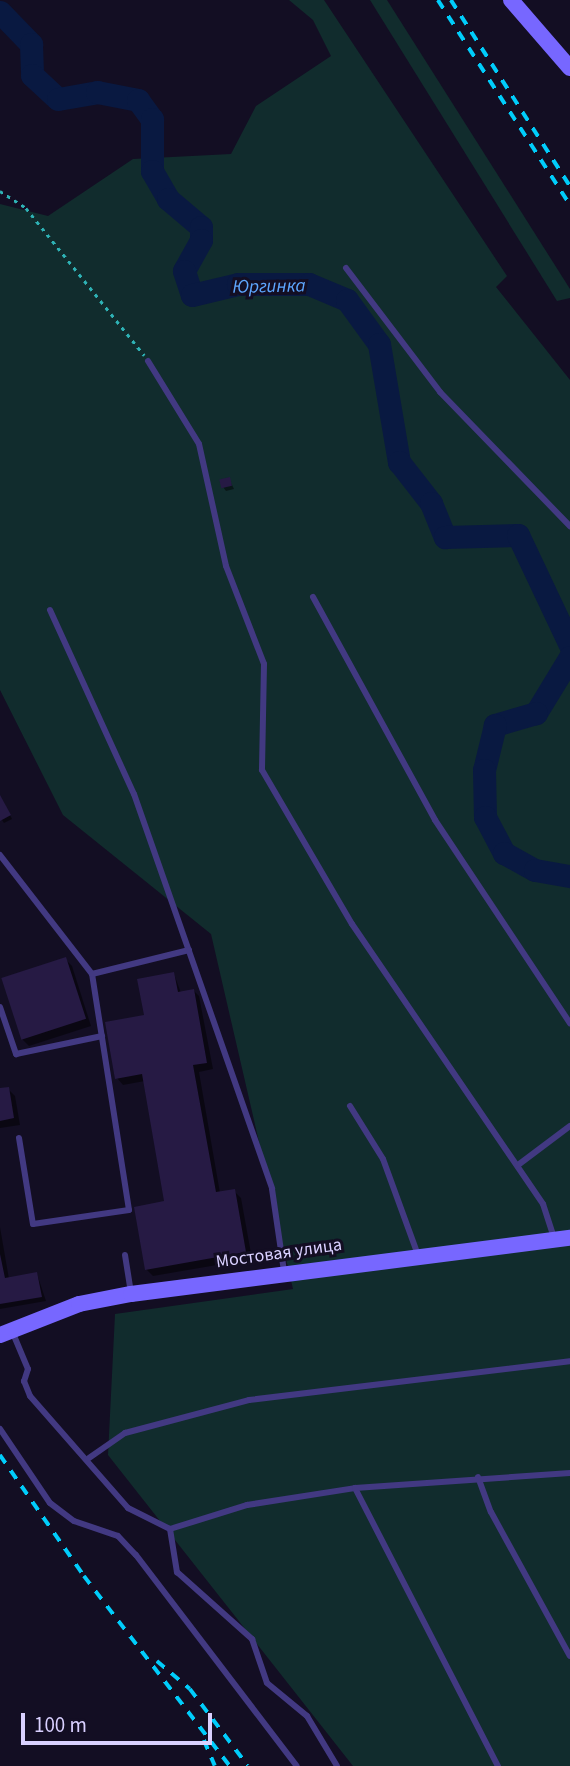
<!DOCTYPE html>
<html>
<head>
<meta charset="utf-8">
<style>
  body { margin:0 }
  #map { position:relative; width:570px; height:1766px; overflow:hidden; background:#130e23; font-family:"Source Sans 3",sans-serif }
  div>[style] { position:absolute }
  .green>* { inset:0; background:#112c2d }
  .shadow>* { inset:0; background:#0007 }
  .river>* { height:23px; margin:-11.5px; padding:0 11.5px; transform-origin:11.5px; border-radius:11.5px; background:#091941 }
  .building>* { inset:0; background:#261a44; transform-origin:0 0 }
  .path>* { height:2.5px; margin-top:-1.25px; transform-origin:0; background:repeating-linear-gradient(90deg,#2eb2b5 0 3.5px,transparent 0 8.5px) }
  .lane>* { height:6px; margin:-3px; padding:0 3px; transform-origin:3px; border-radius:3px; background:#423982 }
  .secondary>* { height:16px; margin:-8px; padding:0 8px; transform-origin:8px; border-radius:8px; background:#7767ff }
  .rail>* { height:3.5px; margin-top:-1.75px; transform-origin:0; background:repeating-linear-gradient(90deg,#00cdfb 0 10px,transparent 0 19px) }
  span { translate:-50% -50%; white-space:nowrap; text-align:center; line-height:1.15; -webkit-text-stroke:6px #130e23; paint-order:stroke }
  .street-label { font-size:18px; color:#d9d0ff }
  .water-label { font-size:19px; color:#5ea7ff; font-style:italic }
  .scale { position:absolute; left:21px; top:1713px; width:191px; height:32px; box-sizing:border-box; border:4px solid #d9d0ff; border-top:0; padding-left:9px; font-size:21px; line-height:24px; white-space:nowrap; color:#d9d0ff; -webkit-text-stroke:5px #130e23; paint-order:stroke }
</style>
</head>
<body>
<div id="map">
  <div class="green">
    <div style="clip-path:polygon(289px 0,324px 0,507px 276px,496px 287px,570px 380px,570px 1766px,353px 1766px,108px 1455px,115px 1314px,293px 1289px,211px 934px,63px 815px,0 690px,0 204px,48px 216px,133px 159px,231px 154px,256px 106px,331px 56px,313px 20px)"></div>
    <div style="clip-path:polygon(370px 0,387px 0,570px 289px,570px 298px,557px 301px)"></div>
  </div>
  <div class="shadow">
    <div style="clip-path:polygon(229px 479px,234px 489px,226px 491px,223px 487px)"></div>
    <div style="clip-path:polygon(3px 801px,12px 819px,4px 823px,0 817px)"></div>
    <div style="clip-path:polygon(65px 959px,72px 966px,91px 1026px,29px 1046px,22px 1039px)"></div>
    <div style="clip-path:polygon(174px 974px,181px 993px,194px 991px,199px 996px,213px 1069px,199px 1072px,220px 1193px,234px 1191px,241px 1198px,252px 1259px,153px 1276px,146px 1269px,166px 1203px,145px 1081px,123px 1085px,117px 1078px)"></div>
    <div style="clip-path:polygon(8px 1089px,15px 1096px,20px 1125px,0 1128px,0 1090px)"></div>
    <div style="clip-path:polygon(0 1227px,9px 1279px,37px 1274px,46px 1301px,0 1309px)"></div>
  </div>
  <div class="river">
    <div style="left:0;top:12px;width:45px;rotate:45.9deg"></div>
    <div style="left:31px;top:44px;width:31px;rotate:88deg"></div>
    <div style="left:32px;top:75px;width:35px;rotate:43deg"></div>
    <div style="left:58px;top:99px;width:40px;rotate:-10deg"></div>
    <div style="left:97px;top:92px;width:42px;rotate:11deg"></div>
    <div style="left:138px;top:100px;width:24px;rotate:54deg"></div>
    <div style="left:152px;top:119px;width:52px;rotate:90deg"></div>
    <div style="left:152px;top:171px;width:32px;rotate:60deg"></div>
    <div style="left:168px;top:199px;width:43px;rotate:40.3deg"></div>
    <div style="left:201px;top:227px;width:13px;rotate:90deg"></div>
    <div style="left:201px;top:240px;width:35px;rotate:119deg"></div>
    <div style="left:184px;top:271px;width:25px;rotate:72deg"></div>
    <div style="left:192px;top:295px;width:47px;rotate:-13.4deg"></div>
    <div style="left:238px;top:284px;width:71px"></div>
    <div style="left:309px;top:284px;width:41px;rotate:22.8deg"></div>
    <div style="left:347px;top:300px;width:54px;rotate:54deg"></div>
    <div style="left:379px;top:344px;width:120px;rotate:80.4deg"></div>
    <div style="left:399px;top:462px;width:52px;rotate:52deg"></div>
    <div style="left:431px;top:503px;width:37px;rotate:68deg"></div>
    <div style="left:445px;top:537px;width:73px;rotate:-1.6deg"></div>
    <div style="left:518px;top:535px;width:122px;rotate:64.7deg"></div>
    <div style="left:570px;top:657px;width:66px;rotate:121.3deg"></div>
    <div style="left:536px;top:713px;width:43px;rotate:163.7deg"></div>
    <div style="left:495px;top:725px;width:46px;rotate:103.7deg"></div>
    <div style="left:484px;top:770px;width:47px;rotate:88.8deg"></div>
    <div style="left:485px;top:817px;width:41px;rotate:62.2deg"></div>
    <div style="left:504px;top:853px;width:35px;rotate:29deg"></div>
    <div style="left:535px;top:870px;width:36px;rotate:10deg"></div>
  </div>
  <div class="building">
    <div style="left:230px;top:477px;width:9px;height:11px;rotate:77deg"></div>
    <div style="clip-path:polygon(0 795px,11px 815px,0 821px)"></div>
    <div style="left:66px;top:957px;width:65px;height:68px;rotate:72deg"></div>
    <div style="clip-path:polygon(174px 972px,178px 992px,194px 989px,207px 1063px,193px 1065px,216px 1192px,235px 1189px,246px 1252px,145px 1270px,134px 1207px,164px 1201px,142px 1074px,115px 1079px,105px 1022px,144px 1015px,137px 979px)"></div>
    <div style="clip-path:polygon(9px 1087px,14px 1118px,0 1121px,0 1088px)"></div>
    <div style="clip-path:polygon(0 1254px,5px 1278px,37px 1272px,42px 1297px,0 1304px)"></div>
  </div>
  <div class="path">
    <div style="left:0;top:191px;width:31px;rotate:33deg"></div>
    <div style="left:26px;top:208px;width:189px;rotate:51.2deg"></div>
  </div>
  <div class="lane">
    <div style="left:346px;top:268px;width:156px;rotate:52.8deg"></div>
    <div style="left:440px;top:392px;width:187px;rotate:45.9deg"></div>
    <div style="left:148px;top:361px;width:97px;rotate:58.4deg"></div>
    <div style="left:199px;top:444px;width:125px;rotate:77.5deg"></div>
    <div style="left:226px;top:566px;width:105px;rotate:68.8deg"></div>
    <div style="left:264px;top:664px;width:106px;rotate:91.1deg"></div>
    <div style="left:262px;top:770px;width:178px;rotate:59.7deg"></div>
    <div style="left:352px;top:924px;width:339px;rotate:55.7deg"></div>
    <div style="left:543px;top:1204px;width:35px;rotate:72deg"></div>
    <div style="left:313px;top:597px;width:254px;rotate:61.3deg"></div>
    <div style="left:435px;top:820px;width:244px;rotate:56.4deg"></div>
    <div style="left:50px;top:610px;width:202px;rotate:65.5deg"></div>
    <div style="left:134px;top:794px;width:418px;rotate:70.7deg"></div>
    <div style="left:272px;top:1189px;width:83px;rotate:81.7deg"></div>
    <div style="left:0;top:855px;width:150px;rotate:52.3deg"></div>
    <div style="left:0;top:1007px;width:50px;rotate:71.2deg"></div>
    <div style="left:16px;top:1054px;width:88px;rotate:-11.8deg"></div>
    <div style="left:350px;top:1106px;width:62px;rotate:58.1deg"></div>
    <div style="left:383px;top:1159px;width:102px;rotate:70deg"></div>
    <div style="left:19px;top:1138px;width:87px;rotate:80.8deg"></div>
    <div style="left:33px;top:1224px;width:97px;rotate:-8.3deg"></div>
    <div style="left:129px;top:1210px;width:239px;rotate:-98.9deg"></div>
    <div style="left:92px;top:974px;width:100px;rotate:-13.9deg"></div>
    <div style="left:518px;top:1165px;width:65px;rotate:-36.9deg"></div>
    <div style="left:125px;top:1255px;width:38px;rotate:81deg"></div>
    <div style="left:12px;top:1331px;width:41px;rotate:67.2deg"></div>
    <div style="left:28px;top:1369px;width:13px;rotate:108deg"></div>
    <div style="left:24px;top:1381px;width:16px;rotate:68deg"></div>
    <div style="left:30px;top:1396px;width:149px;rotate:48.8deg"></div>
    <div style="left:128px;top:1508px;width:47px;rotate:26.6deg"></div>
    <div style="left:170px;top:1529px;width:44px;rotate:80.8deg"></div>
    <div style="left:177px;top:1572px;width:101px;rotate:41.8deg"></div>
    <div style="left:252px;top:1639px;width:46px;rotate:71.2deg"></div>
    <div style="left:267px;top:1683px;width:52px;rotate:39.5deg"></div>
    <div style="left:307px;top:1716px;width:58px;rotate:59deg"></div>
    <div style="left:0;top:1429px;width:89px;rotate:56deg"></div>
    <div style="left:50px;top:1503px;width:30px;rotate:37deg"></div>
    <div style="left:74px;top:1521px;width:46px;rotate:18.8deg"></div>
    <div style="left:118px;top:1536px;width:26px;rotate:47deg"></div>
    <div style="left:136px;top:1555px;width:265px;rotate:52.7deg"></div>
    <div style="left:89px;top:1458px;width:44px;rotate:-34.8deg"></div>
    <div style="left:125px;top:1433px;width:128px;rotate:-14.9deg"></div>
    <div style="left:249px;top:1400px;width:323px;rotate:-6.9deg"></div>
    <div style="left:478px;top:1477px;width:37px;rotate:70deg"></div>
    <div style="left:491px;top:1512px;width:164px;rotate:61.3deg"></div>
    <div style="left:355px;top:1488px;width:313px;rotate:62.8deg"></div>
    <div style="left:170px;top:1529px;width:81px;rotate:-17.3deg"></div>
    <div style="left:247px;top:1505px;width:109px;rotate:-8.9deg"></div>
    <div style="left:355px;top:1488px;width:216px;rotate:-4deg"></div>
  </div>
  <div class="secondary">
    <div style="left:511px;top:0;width:90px;rotate:49.1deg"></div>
    <div style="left:0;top:1335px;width:85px;rotate:-21.4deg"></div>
    <div style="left:79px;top:1304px;width:53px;rotate:-10.9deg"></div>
    <div style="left:131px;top:1294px;width:443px;rotate:-7.3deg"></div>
  </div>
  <div class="rail">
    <div style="left:438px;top:0;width:244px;rotate:57.2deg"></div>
    <div style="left:451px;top:0;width:221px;rotate:57.4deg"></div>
    <div style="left:0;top:1455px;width:147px;rotate:55.2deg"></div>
    <div style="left:84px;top:1576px;width:240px;rotate:52.5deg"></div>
    <div style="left:157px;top:1661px;width:43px;rotate:40.3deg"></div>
    <div style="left:190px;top:1689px;width:96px;rotate:53deg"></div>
    <div style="left:204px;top:1740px;width:28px;rotate:67deg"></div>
  </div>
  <div class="street-label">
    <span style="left:279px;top:1254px;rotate:-8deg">Мостовая улица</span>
  </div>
  <div class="water-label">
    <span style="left:269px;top:287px;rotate:-1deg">Юргинка</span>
  </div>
  <div class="scale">100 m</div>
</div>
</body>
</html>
